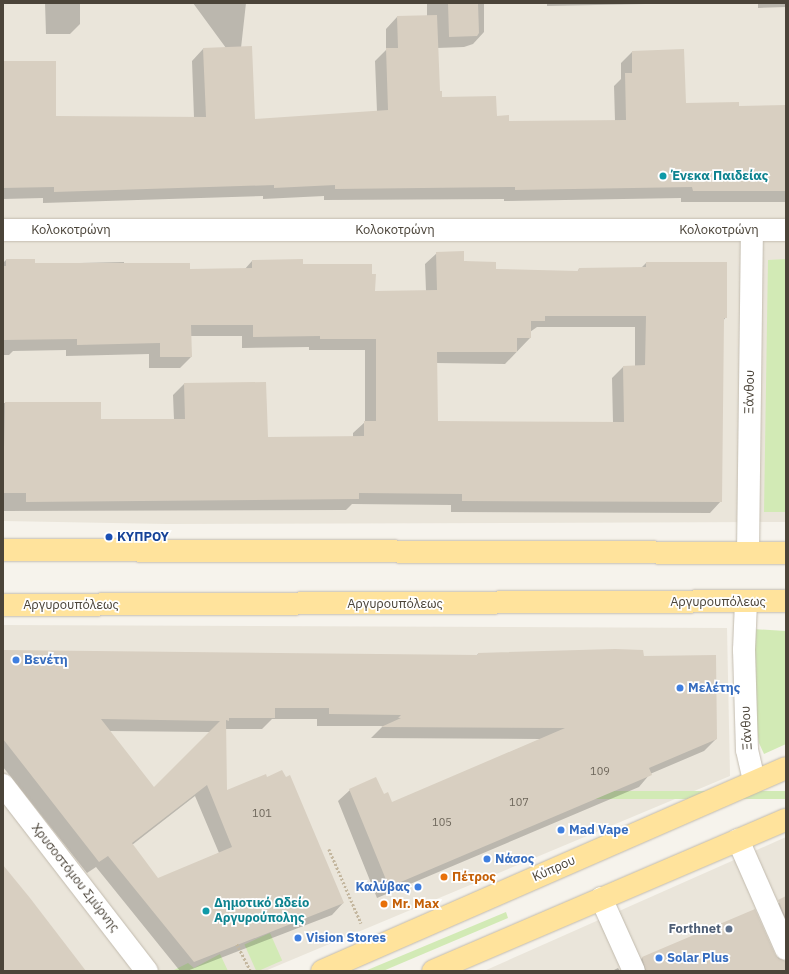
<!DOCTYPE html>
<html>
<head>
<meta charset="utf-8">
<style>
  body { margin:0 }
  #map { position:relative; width:789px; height:974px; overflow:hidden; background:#f6f3ec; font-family:"IBM Plex Sans",sans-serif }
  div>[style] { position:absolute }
  .residential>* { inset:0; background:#eae5da }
  .green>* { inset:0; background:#d2eab5; transform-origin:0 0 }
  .shadow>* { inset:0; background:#0003 }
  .building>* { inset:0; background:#d8cfc1 }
  .path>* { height:2.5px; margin-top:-1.25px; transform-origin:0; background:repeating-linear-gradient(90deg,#c4b79f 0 2px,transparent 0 4px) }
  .roads { filter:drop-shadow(0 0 1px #c2bbae) drop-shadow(0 0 1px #c2bbae) }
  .minor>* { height:22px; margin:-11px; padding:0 11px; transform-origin:11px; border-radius:11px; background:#fff }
  .major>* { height:22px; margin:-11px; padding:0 11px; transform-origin:11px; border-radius:11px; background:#ffe39c }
  .dots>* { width:11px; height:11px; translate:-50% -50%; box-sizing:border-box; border:2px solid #fff; border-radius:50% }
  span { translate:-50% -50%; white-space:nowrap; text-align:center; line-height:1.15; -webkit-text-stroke:3.5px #fff; paint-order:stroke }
  .number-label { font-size:11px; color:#6e675b }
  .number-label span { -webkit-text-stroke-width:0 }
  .culture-label { font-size:13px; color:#0d838f; font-weight:700 }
  .left { translate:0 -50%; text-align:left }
  .street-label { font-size:13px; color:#4b4439 }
  .transit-label { font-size:13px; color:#164399; font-weight:700 }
  .shop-label { font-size:13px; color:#366cbe; font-weight:700 }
  .right { translate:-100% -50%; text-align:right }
  .food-label { font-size:13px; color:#c56008; font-weight:700 }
  .service-label { font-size:13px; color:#4e5e75; font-weight:700 }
  .frame { position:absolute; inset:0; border:4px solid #4b4439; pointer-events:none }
</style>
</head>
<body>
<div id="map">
  <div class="residential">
    <div style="clip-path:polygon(3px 3px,786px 3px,786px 522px,167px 524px,3px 521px)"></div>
    <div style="clip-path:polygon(3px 625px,727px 628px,730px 776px,265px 971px,3px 971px)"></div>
    <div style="clip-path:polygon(786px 837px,786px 971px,484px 971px)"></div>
  </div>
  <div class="green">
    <div style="clip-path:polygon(786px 259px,786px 512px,764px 512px,768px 260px)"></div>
    <div style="clip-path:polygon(752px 629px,786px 631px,786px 744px,764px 754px,759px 743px,752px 699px)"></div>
    <div style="left:786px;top:791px;width:8px;height:283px;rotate:90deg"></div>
    <div style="clip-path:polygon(506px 912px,508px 918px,383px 971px,365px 971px)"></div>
    <div style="left:270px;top:933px;width:30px;height:28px;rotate:66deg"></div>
    <div style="clip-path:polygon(220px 954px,228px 971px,174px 970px,188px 963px,194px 968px)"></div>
  </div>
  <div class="shadow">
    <div style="clip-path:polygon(45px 3px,80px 3px,80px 24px,70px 34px,46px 34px)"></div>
    <div style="clip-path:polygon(193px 3px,259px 3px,246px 3px,241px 48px,254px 120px,377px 112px,375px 61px,386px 50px,386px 29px,397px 17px,427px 16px,427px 3px,484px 3px,484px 32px,473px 44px,464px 47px,437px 48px,439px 92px,441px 98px,508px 122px,615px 121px,614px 86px,621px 79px,621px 63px,632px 52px,685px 104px,738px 107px,786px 106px,786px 202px,681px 202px,681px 198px,504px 201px,504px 199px,324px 200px,324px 196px,263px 199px,263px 196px,43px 203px,43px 198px,3px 199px,3px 62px,55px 117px,194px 118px,192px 61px,203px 49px,226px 48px)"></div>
    <div style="clip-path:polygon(547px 3px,695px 3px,547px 6px)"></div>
    <div style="clip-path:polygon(748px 3px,786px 3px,786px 7px,758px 8px,758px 3px)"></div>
    <div style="clip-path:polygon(evenodd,437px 253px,495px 270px,577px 272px,579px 269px,641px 268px,646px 263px,726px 317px,723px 321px,721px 501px,710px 513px,451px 512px,451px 505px,352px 504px,346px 510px,3px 511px,3px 403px,100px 403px,100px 420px,174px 420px,173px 395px,184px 384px,267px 438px,353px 437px,353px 433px,365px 422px,365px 350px,309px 350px,309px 347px,242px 348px,242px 336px,190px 336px,191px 357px,180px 368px,149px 368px,149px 354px,66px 356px,66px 350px,13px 351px,9px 355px,3px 355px,3px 263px,6px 260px,34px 264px,124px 262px,124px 265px,189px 270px,244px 270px,252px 261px,371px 275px,374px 292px,426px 291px,425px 264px,437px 253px,537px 327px,635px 327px,635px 366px,623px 367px,612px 378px,613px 423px,437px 422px,436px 363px,505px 364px,530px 338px,530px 332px,537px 327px)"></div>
    <div style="clip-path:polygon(evenodd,3px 651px,476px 656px,478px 654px,643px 657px,716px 739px,704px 751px,650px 774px,639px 787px,377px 898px,338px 801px,350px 790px,383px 795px,392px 803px,541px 739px,371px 738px,383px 726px,317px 726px,317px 719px,272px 719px,262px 729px,225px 729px,226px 792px,266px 778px,343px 903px,332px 915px,187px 971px,180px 971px,96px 867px,87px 873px,3px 767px,3px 651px,109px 731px,210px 732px,154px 789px,109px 731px,3px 651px,195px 796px,219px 853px,157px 880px,132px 845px,195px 796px)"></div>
    <div style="clip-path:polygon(786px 898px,786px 952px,768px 911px)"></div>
    <div style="clip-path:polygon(754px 911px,774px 955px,786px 962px,786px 971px,632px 971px,642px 958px)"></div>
    <div style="clip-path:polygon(618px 968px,620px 971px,612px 971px)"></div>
  </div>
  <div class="building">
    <div style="clip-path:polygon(448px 3px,478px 3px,479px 33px,477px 36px,449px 37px)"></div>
    <div style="clip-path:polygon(437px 15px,440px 91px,442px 91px,442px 97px,496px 96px,497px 116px,509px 115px,509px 121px,626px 120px,625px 73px,632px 73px,632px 51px,684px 49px,686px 103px,739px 102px,739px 106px,786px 105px,786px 191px,693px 191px,692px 187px,515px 190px,515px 187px,335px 189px,335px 185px,274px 188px,274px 185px,54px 192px,54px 187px,3px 188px,3px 61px,56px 61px,56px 116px,206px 117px,203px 48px,252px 46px,255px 119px,388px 110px,386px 48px,398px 48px,397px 16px)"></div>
    <div style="clip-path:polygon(evenodd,464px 251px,464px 261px,496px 262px,496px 269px,578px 271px,579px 268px,646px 267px,646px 262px,727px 262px,727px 318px,724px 318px,722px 502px,462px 501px,462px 494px,359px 493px,359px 499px,26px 502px,26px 493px,3px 493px,5px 402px,101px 402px,101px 419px,185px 419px,184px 383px,266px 382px,268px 437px,364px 436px,364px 421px,376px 421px,376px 339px,320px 339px,320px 336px,253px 337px,253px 325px,191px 325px,192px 357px,160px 357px,160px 343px,77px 345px,77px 339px,4px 340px,3px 266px,6px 266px,6px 259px,35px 259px,35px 263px,190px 263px,190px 269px,252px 268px,252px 260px,303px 259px,303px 264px,372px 264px,372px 274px,376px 274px,375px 291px,437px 290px,436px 252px,464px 251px,545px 316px,646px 316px,645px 365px,623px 366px,624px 422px,438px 421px,437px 352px,517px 352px,517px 338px,531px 338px,531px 321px,545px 321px,545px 316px)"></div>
    <div style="clip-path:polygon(evenodd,615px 649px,643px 650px,644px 656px,716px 655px,717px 739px,649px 768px,652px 775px,389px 887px,349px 789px,376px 777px,384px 794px,388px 792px,392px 802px,565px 728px,381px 727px,401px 718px,398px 718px,401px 715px,329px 714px,329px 708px,275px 708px,275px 718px,229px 718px,229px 721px,226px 720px,227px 790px,266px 774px,267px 777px,282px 770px,286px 777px,290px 775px,344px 903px,194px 962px,108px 856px,99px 862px,3px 739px,3px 650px,478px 655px,478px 653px,615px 649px,101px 719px,220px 721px,154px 787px,101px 719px,615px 649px,207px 785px,232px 847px,158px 878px,132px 843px,207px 785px)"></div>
    <div style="clip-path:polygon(3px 865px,30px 898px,86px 971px,3px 971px)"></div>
    <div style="clip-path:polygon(786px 896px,786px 918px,778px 900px)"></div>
    <div style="clip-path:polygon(755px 909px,775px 954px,779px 959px,786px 961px,786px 971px,646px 971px,642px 957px)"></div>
  </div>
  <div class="path">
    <div style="left:329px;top:849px;width:81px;rotate:66.6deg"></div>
    <div style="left:237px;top:944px;width:30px;rotate:63deg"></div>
  </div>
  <div class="roads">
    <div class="minor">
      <div style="left:3px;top:230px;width:783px"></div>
      <div style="left:748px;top:553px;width:323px;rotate:-89.3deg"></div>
      <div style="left:746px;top:602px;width:48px;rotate:92.4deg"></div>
      <div style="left:744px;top:650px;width:100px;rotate:88.3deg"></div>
      <div style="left:747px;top:750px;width:32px;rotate:77deg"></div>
      <div style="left:3px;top:785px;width:235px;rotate:52.3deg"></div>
      <div style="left:738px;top:840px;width:119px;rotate:66.2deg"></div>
      <div style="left:601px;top:898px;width:80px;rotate:65.7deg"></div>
    </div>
    <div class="major">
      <div style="left:3px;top:550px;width:783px;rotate:0.22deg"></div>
      <div style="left:3px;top:605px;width:783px;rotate:-0.29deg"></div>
      <div style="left:322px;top:971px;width:506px;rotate:-23.63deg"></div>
      <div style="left:433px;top:971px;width:384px;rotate:-23.2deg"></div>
    </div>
  </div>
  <div class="dots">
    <div style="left:663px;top:176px;background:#0f9aa8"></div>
    <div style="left:109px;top:537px;background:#1a4fb4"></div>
    <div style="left:16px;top:660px;background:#3f7fe0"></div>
    <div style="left:680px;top:688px;background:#3f7fe0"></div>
    <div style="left:561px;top:830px;background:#3f7fe0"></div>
    <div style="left:487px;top:859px;background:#3f7fe0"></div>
    <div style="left:444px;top:877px;background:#e8710a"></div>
    <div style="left:418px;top:887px;background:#3f7fe0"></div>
    <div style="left:384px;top:904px;background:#e8710a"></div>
    <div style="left:206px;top:911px;background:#0f9aa8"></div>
    <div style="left:729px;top:929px;background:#5c6f8a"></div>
    <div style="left:298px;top:938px;background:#3f7fe0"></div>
    <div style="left:659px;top:958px;background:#3f7fe0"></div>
  </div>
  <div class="number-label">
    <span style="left:600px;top:771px">109</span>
    <span style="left:519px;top:802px">107</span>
    <span style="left:262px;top:813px">101</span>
    <span style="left:442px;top:822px">105</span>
  </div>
  <div class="culture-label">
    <span class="left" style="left:671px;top:176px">Ένεκα Παιδείας</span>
    <span class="left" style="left:214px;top:911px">Δημοτικό Ωδείο<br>Αργυρούπολης</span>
  </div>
  <div class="street-label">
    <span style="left:71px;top:230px">Κολοκοτρώνη</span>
    <span style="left:395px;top:230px">Κολοκοτρώνη</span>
    <span style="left:719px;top:230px">Κολοκοτρώνη</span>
    <span style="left:750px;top:392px;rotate:-89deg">Ξάνθου</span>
    <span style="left:718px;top:602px">Αργυρουπόλεως</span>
    <span style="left:395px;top:604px">Αργυρουπόλεως</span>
    <span style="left:71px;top:605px">Αργυρουπόλεως</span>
    <span style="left:747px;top:728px;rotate:-93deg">Ξάνθου</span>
    <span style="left:554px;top:869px;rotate:-24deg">Κύπρου</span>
    <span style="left:75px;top:878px;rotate:52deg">Χρυσοστόμου Σμύρνης</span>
  </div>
  <div class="transit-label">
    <span class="left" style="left:117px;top:537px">ΚΥΠΡΟΥ</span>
  </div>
  <div class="shop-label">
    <span class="left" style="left:24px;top:660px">Βενέτη</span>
    <span class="left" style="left:688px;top:688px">Μελέτης</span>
    <span class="left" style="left:569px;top:830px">Mad Vape</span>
    <span class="left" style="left:495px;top:859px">Νάσος</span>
    <span class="right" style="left:410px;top:887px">Καλύβας</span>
    <span class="left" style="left:306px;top:938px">Vision Stores</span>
    <span class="left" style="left:667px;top:958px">Solar Plus</span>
  </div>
  <div class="food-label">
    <span class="left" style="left:452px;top:877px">Πέτρος</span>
    <span class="left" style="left:392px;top:904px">Mr. Max</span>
  </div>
  <div class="service-label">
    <span class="right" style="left:721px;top:929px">Forthnet</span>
  </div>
  <div class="frame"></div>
</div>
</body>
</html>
